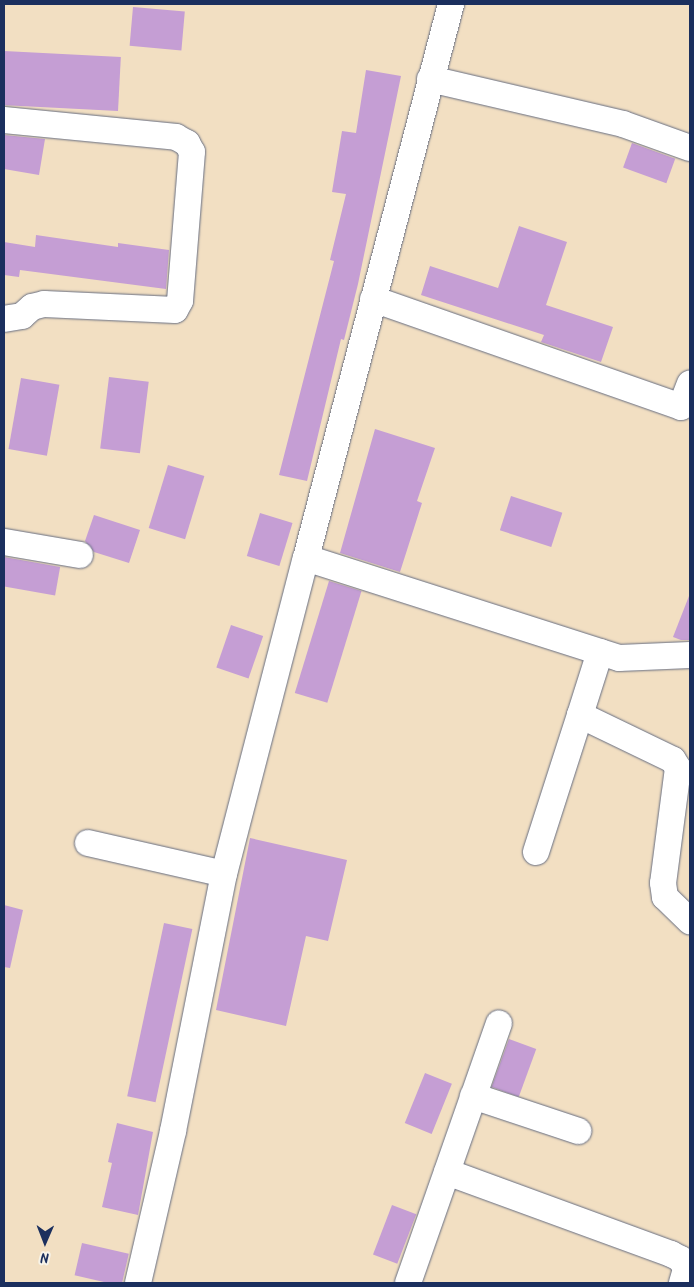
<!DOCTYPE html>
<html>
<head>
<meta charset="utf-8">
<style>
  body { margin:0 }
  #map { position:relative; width:694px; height:1287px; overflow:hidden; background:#f2dfc2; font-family:Kalam,sans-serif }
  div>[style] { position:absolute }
  .building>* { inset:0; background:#c59ed4; transform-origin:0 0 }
  .roads { filter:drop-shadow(0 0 1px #666d81) drop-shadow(0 0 1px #666d81) }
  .minor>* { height:26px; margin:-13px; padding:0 13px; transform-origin:13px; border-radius:13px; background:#fff }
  span { translate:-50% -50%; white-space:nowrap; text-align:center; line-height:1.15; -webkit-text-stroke:4.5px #f7f3e8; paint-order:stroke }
  .frame { position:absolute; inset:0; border:5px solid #1b2f5e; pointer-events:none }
  .north { position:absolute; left:20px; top:1217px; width:50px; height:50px; -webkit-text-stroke:4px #f7f3e8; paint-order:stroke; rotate:181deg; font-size:14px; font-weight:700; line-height:20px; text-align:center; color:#1b2f5e }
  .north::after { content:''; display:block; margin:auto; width:18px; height:22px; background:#1b2f5e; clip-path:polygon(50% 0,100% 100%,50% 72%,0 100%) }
</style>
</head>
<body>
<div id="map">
  <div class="building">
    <div style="left:133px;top:7px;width:52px;height:39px;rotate:5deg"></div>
    <div style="left:4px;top:51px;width:117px;height:54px;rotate:3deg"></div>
    <div style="clip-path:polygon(366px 70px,401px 76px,358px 284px,344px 340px,341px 339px,307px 481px,279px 475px,334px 261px,330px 260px,346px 194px,332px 192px,342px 131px,356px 133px)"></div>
    <div style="clip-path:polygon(4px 135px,45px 139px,39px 175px,4px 169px)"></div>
    <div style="left:632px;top:143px;width:46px;height:26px;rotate:20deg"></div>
    <div style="clip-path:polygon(519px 226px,567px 242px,546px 305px,613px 327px,601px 362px,541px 342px,544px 335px,421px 295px,430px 266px,498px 288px)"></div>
    <div style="clip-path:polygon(36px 235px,118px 247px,118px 243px,169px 250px,166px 289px,20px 270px,19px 277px,4px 275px,4px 242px,35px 247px)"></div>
    <div style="left:109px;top:377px;width:40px;height:72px;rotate:7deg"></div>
    <div style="left:21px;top:378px;width:39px;height:72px;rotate:10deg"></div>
    <div style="clip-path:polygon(375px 429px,435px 448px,417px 501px,422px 503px,400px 572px,340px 553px)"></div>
    <div style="left:168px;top:465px;width:38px;height:66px;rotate:17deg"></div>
    <div style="left:511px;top:496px;width:54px;height:36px;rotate:18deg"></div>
    <div style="left:260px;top:513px;width:34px;height:45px;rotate:17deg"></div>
    <div style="clip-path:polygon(94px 515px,140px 530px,129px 563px,94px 552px,85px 541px)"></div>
    <div style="left:4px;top:557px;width:57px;height:29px;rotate:10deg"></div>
    <div style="left:329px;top:581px;width:34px;height:117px;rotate:17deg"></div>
    <div style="clip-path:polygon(689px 596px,690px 640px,681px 640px,673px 637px)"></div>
    <div style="left:231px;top:625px;width:34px;height:45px;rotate:19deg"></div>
    <div style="clip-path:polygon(250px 838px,347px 860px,328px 941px,306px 936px,286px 1026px,216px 1010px)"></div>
    <div style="clip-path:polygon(4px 905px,23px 910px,10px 968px,4px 967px)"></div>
    <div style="left:164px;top:923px;width:29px;height:177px;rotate:12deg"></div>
    <div style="left:509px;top:1039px;width:29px;height:51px;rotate:20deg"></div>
    <div style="left:425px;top:1073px;width:29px;height:54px;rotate:22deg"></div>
    <div style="clip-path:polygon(117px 1123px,153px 1132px,138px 1215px,102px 1207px,112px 1163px,108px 1162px)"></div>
    <div style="left:392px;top:1205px;width:26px;height:53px;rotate:21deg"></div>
    <div style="left:82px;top:1243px;width:48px;height:33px;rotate:13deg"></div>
  </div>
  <div class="roads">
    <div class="minor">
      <div style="left:430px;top:79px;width:198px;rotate:13.1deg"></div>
      <div style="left:623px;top:124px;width:71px;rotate:19.7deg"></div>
      <div style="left:4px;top:120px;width:173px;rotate:5.6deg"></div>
      <div style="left:176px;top:137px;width:13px;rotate:29deg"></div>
      <div style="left:187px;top:143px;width:10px;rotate:61deg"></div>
      <div style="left:192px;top:152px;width:149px;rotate:94.6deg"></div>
      <div style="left:180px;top:301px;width:10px;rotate:119deg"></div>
      <div style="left:175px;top:310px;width:131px;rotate:-177.4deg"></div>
      <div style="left:44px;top:304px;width:12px;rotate:166deg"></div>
      <div style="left:32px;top:307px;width:13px;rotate:138deg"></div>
      <div style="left:22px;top:316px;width:18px;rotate:171deg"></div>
      <div style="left:373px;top:299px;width:326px;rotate:19.3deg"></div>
      <div style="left:681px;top:407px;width:25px;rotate:-69deg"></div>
      <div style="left:4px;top:542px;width:77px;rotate:9.7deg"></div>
      <div style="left:306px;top:558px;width:573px;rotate:-75.33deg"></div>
      <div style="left:600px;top:652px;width:66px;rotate:107.6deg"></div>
      <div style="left:580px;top:715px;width:103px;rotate:25.8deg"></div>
      <div style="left:673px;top:760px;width:9px;rotate:58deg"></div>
      <div style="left:678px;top:768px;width:116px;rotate:97.4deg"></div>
      <div style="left:663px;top:883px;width:14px;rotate:82deg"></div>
      <div style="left:665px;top:897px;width:35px;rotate:44deg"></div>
      <div style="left:88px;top:843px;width:139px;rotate:12.8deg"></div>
      <div style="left:536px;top:852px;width:144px;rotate:-72.2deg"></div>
      <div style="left:473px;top:1096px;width:111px;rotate:18.4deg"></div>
      <div style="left:447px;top:1172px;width:239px;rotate:20.1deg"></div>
      <div style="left:671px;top:1254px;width:11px;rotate:27deg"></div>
      <div style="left:681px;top:1259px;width:11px;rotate:63deg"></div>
      <div style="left:686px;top:1269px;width:15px;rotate:106deg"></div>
      <div style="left:138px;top:1283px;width:156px;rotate:-77deg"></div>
      <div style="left:173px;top:1131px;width:262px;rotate:-78.8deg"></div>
      <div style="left:224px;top:874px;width:326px;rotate:-75.5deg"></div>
      <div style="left:306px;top:558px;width:329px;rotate:17.7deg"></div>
      <div style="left:619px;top:658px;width:71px;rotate:-2.4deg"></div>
      <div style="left:408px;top:1283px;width:275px;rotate:-70.7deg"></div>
    </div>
  </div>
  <div class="frame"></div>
  <div class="north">N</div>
</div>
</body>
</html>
